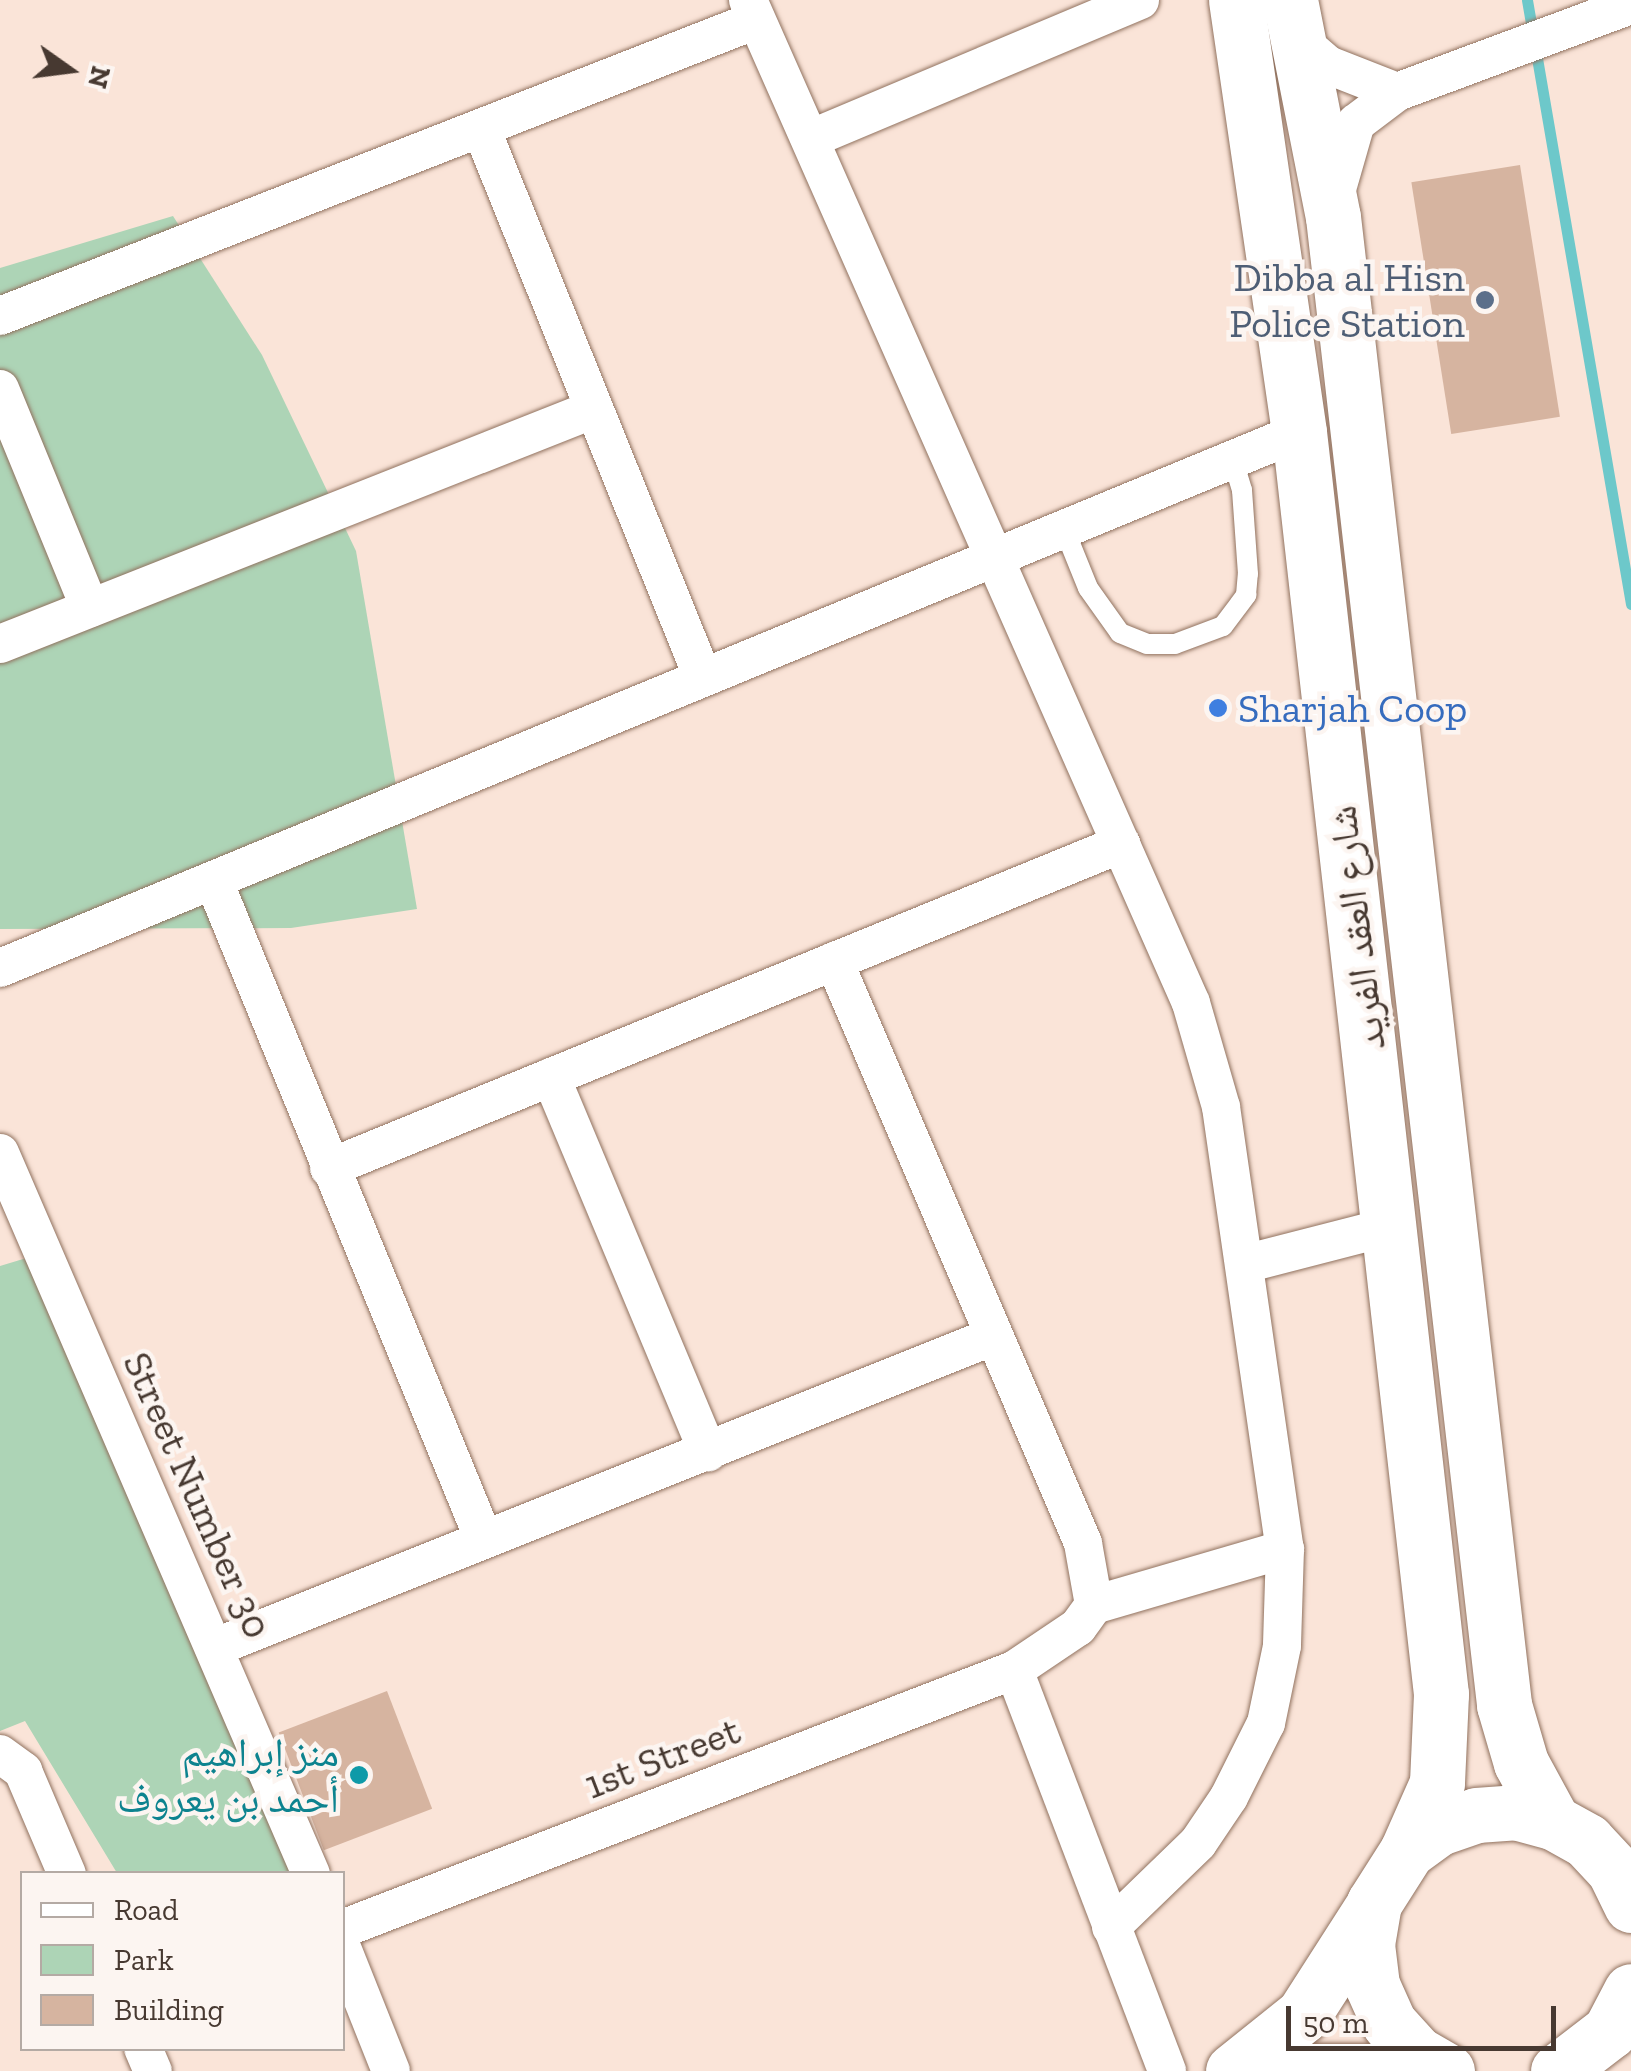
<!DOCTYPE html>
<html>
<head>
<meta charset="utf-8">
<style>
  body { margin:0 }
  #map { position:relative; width:1631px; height:2071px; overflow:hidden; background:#fae4d8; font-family:"Zilla Slab","Noto Naskh Arabic",serif }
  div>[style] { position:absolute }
  .green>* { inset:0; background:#add4b6 }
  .stream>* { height:11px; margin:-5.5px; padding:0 5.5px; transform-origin:5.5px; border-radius:5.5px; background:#6dc8ca }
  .building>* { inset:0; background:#d6b4a0; transform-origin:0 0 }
  .roads { filter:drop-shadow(0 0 2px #91725f) drop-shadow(0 0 2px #91725f) }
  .lane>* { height:20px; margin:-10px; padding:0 10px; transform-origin:10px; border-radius:10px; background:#fff }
  .street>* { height:38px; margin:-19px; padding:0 19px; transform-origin:19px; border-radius:19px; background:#fff }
  .secondary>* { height:55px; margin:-27.5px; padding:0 27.5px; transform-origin:27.5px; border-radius:27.5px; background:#fff }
  .dots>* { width:28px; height:28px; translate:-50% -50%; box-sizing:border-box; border:5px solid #fcf5f1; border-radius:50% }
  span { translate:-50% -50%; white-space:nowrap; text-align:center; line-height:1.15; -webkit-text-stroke:9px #fcf5f1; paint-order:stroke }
  .service-label { font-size:40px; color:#4e5e75 }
  .right { translate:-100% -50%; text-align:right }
  .shop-label { font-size:40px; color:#366cbe }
  .left { translate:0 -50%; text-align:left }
  .street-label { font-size:40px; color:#473931 }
  .culture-label { font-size:40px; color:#0d838f }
  .legend { position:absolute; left:20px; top:1871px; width:325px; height:180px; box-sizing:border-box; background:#fcf5f1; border:2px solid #b4aaa4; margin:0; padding:12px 18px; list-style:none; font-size:30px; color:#473931 }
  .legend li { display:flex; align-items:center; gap:20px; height:50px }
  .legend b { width:50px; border:2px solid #b4aaa4 }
  .north { position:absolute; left:20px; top:20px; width:100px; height:100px; -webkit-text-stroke:8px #fcf5f1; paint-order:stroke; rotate:104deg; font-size:28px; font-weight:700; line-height:40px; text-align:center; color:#473931 }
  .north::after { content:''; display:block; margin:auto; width:35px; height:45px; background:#473931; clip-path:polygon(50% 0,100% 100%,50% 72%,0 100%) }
  .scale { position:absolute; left:1286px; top:2006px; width:270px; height:45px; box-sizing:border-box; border:5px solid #473931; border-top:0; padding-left:12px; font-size:30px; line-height:35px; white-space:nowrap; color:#473931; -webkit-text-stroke:8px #fcf5f1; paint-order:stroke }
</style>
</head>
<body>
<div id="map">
  <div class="green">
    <div style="clip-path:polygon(173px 216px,262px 355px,356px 551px,417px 909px,291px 928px,0 929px,0 268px)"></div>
    <div style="clip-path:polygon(43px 1253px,310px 1873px,117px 1873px,25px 1721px,0 1731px,0 1266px)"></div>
  </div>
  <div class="stream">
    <div style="left:1527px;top:0;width:613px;rotate:80.23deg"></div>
  </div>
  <div class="building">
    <div style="left:1520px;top:165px;width:255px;height:110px;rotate:81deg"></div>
    <div style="left:387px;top:1691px;width:126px;height:116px;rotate:69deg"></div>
  </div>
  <div class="roads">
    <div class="lane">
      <div style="left:1065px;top:531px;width:61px;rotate:68deg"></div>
      <div style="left:1088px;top:588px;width:55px;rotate:54.6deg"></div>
      <div style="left:1120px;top:633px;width:29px;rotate:22deg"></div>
      <div style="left:1147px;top:644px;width:28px"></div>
      <div style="left:1175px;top:644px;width:51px;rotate:-20.6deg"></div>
      <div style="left:1223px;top:626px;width:39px;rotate:-53deg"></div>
      <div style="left:1246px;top:595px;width:21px;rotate:-85deg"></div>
      <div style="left:1248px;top:574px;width:84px;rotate:-94.1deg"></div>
      <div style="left:1242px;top:490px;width:34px;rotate:-107deg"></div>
    </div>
    <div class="street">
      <div style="left:748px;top:0;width:1096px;rotate:66.17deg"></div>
      <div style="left:1191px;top:1003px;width:108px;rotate:73.9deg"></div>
      <div style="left:1221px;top:1107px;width:447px;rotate:81.8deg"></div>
      <div style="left:1285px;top:1549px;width:97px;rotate:91.8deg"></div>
      <div style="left:1282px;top:1646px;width:79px;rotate:101.7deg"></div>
      <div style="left:1266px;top:1723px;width:83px;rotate:116.6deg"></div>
      <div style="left:1229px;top:1797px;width:55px;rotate:124deg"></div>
      <div style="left:1198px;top:1843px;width:121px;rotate:136deg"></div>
      <div style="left:1299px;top:28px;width:18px;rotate:71deg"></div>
      <div style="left:1305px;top:45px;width:30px;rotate:41deg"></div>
      <div style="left:1328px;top:65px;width:74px;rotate:21.4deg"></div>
      <div style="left:481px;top:128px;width:593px;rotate:68.02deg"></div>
      <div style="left:810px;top:139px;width:358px;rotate:-22.8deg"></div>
      <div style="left:1335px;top:196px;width:76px;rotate:-74deg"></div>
      <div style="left:1356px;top:123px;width:51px;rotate:-37.1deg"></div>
      <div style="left:1397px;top:92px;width:250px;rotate:-20.4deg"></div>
      <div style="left:0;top:316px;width:812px;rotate:-21.38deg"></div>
      <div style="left:0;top:389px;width:237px;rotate:67.7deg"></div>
      <div style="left:0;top:644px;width:639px;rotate:-21.58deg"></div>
      <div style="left:215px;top:884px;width:709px;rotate:67.7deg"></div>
      <div style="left:0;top:968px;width:1405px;rotate:-22.42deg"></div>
      <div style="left:551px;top:1077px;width:407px;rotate:67.3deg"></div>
      <div style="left:0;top:1153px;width:785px;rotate:66.67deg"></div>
      <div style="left:329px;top:1168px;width:856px;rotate:-22.25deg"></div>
      <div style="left:1248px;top:1263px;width:149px;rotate:-14.4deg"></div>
      <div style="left:1094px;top:1605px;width:199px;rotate:-16.3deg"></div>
      <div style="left:216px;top:1647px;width:838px;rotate:-21.79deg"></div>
      <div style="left:1014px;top:1670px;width:429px;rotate:69.1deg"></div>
      <div style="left:0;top:1754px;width:29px;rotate:36deg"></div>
      <div style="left:23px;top:1771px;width:112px;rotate:66.9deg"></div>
      <div style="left:342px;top:1929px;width:720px;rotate:-21.08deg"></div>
      <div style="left:1014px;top:1670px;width:77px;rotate:-33.9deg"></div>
      <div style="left:1078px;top:1627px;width:27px;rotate:-54deg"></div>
      <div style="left:1094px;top:1605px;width:63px;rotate:-100.1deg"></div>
      <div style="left:1083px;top:1543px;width:633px;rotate:-113.16deg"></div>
      <div style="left:342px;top:1948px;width:132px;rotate:68.3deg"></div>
      <div style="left:143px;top:2048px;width:25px;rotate:67deg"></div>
    </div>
    <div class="secondary">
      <div style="left:1236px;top:0;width:437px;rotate:81.7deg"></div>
      <div style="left:1299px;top:432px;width:1270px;rotate:83.58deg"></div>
      <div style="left:1441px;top:1694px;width:89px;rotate:92.6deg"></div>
      <div style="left:1437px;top:1783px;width:74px;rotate:113.8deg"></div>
      <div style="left:1290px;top:0;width:221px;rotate:78.8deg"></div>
      <div style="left:1333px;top:217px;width:1498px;rotate:83.44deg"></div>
      <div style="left:1504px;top:1705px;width:60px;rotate:73.7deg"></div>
      <div style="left:1521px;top:1763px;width:67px;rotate:61.5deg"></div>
      <div style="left:1233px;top:2071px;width:90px;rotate:-38.7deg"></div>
      <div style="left:1303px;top:2015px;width:130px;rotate:-57.3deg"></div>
      <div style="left:1270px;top:2071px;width:153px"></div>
      <div style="left:1447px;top:2071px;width:34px;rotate:-150deg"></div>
      <div style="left:1417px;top:2054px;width:42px;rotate:-132.1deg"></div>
      <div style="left:1389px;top:2023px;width:42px;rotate:-114.1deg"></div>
      <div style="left:1372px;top:1985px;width:41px;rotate:-97deg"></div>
      <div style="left:1367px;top:1944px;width:42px;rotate:-80.3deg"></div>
      <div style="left:1374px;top:1903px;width:62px;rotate:-57.6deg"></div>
      <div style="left:1407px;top:1851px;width:39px;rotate:-36deg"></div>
      <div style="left:1439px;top:1828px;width:39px;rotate:-19deg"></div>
      <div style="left:1476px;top:1815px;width:39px;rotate:-4deg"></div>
      <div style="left:1515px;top:1812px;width:39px;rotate:15deg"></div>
      <div style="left:1553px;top:1822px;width:39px;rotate:29deg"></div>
      <div style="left:1587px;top:1841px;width:40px;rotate:47deg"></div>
      <div style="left:1614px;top:1870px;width:39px;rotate:64deg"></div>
      <div style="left:1558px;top:2071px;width:66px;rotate:-37.6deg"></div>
      <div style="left:1610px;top:2031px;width:45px;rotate:-62.3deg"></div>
    </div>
  </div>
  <div class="dots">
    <div style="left:1485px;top:300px;background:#5c6f8a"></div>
    <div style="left:1218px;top:708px;background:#3f7fe0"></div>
    <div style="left:359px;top:1775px;background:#0f9aa8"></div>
  </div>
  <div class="service-label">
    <span class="right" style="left:1465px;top:300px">Dibba al Hisn<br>Police Station</span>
  </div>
  <div class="shop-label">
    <span class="left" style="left:1238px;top:708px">Sharjah Coop</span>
  </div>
  <div class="street-label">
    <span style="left:1356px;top:928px;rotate:-97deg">شارع العقد الفريد</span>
    <span style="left:198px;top:1495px;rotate:66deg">Street Number 30</span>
    <span style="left:662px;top:1757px;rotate:-21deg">1st Street</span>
  </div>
  <div class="culture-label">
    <span class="right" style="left:339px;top:1775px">منز إبراهيم<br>أحمد بن يعروف</span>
  </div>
  <ul class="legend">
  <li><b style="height:12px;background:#fff"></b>Road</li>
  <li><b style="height:28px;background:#add4b6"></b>Park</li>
  <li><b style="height:28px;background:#d6b4a0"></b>Building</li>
  </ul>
  <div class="north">N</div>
  <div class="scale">50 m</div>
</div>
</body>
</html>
